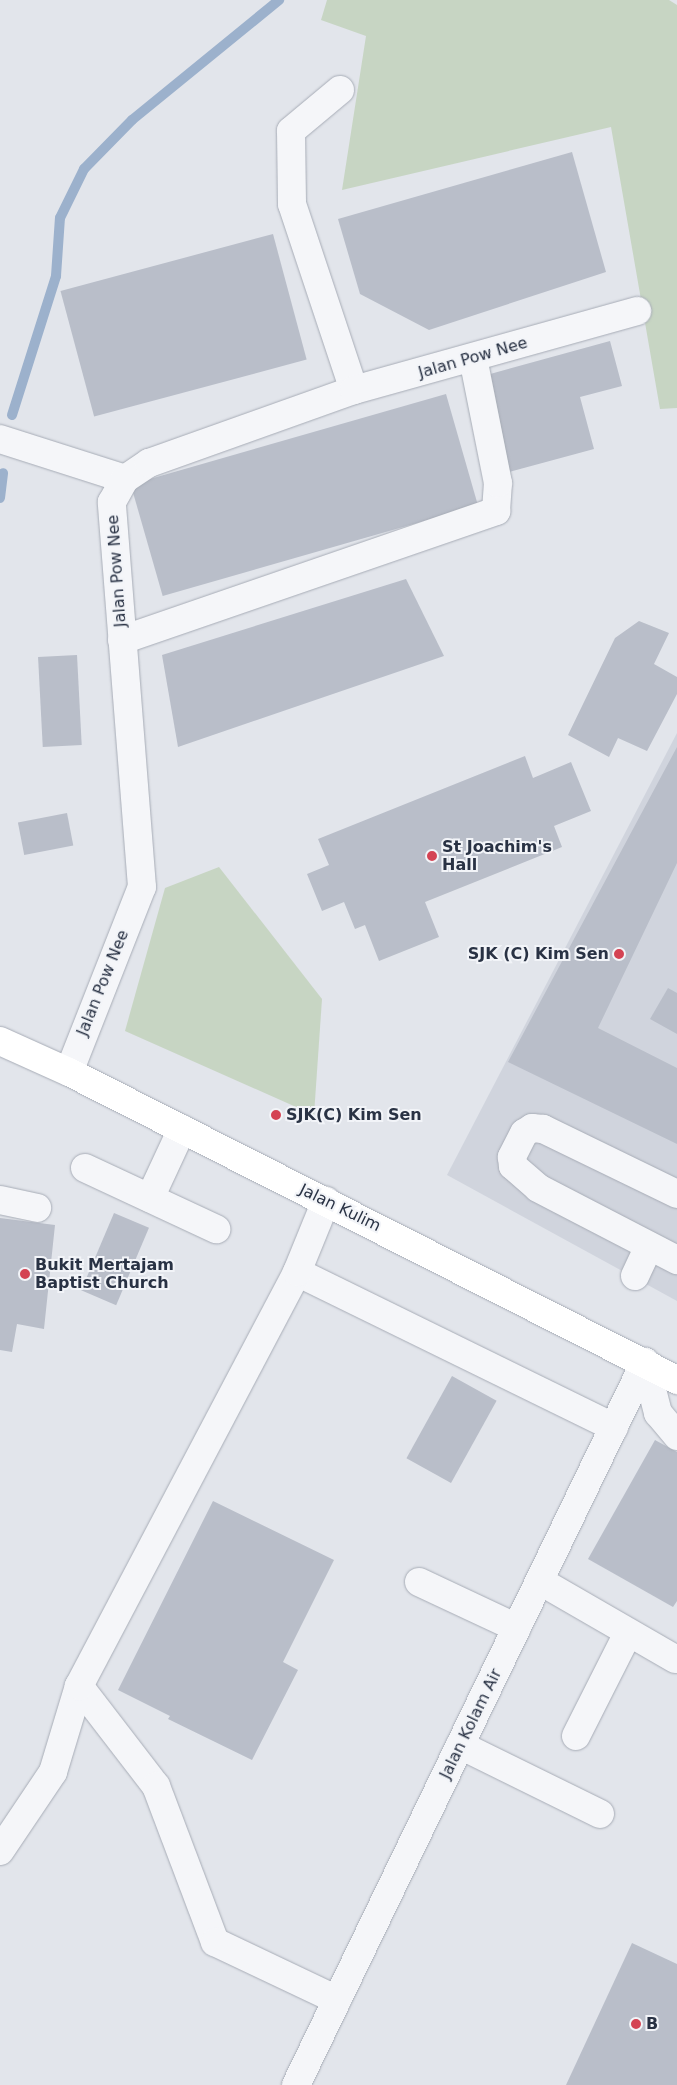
<!DOCTYPE html>
<html>
<head>
<meta charset="utf-8">
<style>
  body { margin:0 }
  #map { position:relative; width:677px; height:2085px; overflow:hidden; background:#e2e5eb; font-family:"DejaVu Sans",sans-serif }
  div>[style] { position:absolute }
  .built>* { inset:0; background:#d0d4dd }
  .green>* { inset:0; background:#c7d5c3 }
  .stream>* { height:10px; margin:-5px; padding:0 5px; transform-origin:5px; border-radius:5px; background:#9cb1cc }
  .building>* { inset:0; background:#b9bec9; transform-origin:0 0 }
  .roads { filter:drop-shadow(0 0 1px #a7acb6) drop-shadow(0 0 1px #a7acb6) }
  .minor>* { height:28px; margin:-14px; padding:0 14px; transform-origin:14px; border-radius:14px; background:#f5f6f9 }
  .major>* { height:28px; margin:-14px; padding:0 14px; transform-origin:14px; border-radius:14px; background:#fff }
  .dots>* { width:14px; height:14px; translate:-50% -50%; box-sizing:border-box; border:2px solid #f2f4f8; border-radius:50% }
  span { translate:-50% -50%; white-space:nowrap; text-align:center; line-height:1.15; -webkit-text-stroke:4px #f2f4f8; paint-order:stroke }
  .street-label { font-size:16px; color:#293244 }
  .poi-label { font-size:16px; color:#293244; font-weight:700 }
  .left { translate:0 -50%; text-align:left }
  .right { translate:-100% -50%; text-align:right }
</style>
</head>
<body>
<div id="map">
  <div class="built">
    <div style="clip-path:polygon(677px 733px,677px 1301px,447px 1175px)"></div>
  </div>
  <div class="green">
    <div style="clip-path:polygon(327px 0,669px 0,677px 5px,677px 408px,660px 409px,611px 127px,342px 190px,366px 36px,321px 20px)"></div>
    <div style="clip-path:polygon(219px 867px,322px 999px,314px 1115px,125px 1031px,165px 888px)"></div>
  </div>
  <div class="stream">
    <div style="left:12px;top:415px;width:146px;rotate:-72.4deg"></div>
    <div style="left:56px;top:276px;width:58px;rotate:-86.1deg"></div>
    <div style="left:60px;top:218px;width:55px;rotate:-63.9deg"></div>
    <div style="left:84px;top:169px;width:69px;rotate:-45.6deg"></div>
    <div style="left:132px;top:120px;width:190px;rotate:-39.2deg"></div>
    <div style="left:0;top:498px;width:25px;rotate:-83deg"></div>
  </div>
  <div class="building">
    <div style="clip-path:polygon(572px 152px,606px 272px,429px 330px,360px 294px,338px 219px)"></div>
    <div style="left:273px;top:234px;width:130px;height:220px;rotate:75deg"></div>
    <div style="clip-path:polygon(610px 341px,622px 386px,580px 397px,594px 449px,509px 472px,483px 376px)"></div>
    <div style="left:446px;top:394px;width:116px;height:328px;rotate:74deg"></div>
    <div style="clip-path:polygon(406px 579px,444px 656px,178px 747px,162px 655px)"></div>
    <div style="clip-path:polygon(639px 621px,669px 633px,654px 664px,677px 677px,677px 694px,647px 751px,618px 738px,609px 757px,568px 735px,615px 638px)"></div>
    <div style="left:77px;top:655px;width:90px;height:39px;rotate:87deg"></div>
    <div style="clip-path:polygon(677px 747px,677px 863px,598px 1028px,677px 1068px,677px 1144px,508px 1062px)"></div>
    <div style="clip-path:polygon(525px 756px,533px 778px,571px 762px,591px 811px,554px 826px,562px 847px,425px 902px,439px 937px,379px 961px,365px 925px,355px 929px,344px 902px,322px 911px,307px 874px,329px 865px,318px 839px)"></div>
    <div style="left:67px;top:813px;width:33px;height:50px;rotate:79deg"></div>
    <div style="clip-path:polygon(668px 988px,677px 993px,677px 1034px,650px 1019px)"></div>
    <div style="left:114px;top:1213px;width:38px;height:84px;rotate:23deg"></div>
    <div style="clip-path:polygon(0 1218px,55px 1225px,44px 1329px,17px 1324px,12px 1352px,0 1350px)"></div>
    <div style="left:452px;top:1376px;width:51px;height:94px;rotate:29deg"></div>
    <div style="clip-path:polygon(655px 1440px,677px 1452px,677px 1601px,673px 1607px,588px 1559px)"></div>
    <div style="clip-path:polygon(213px 1501px,334px 1560px,283px 1662px,298px 1670px,252px 1760px,168px 1719px,170px 1716px,118px 1690px)"></div>
    <div style="clip-path:polygon(632px 1943px,677px 1964px,677px 2085px,566px 2085px)"></div>
  </div>
  <div class="roads">
    <div class="minor">
      <div style="left:340px;top:90px;width:64px;rotate:140.1deg"></div>
      <div style="left:291px;top:131px;width:73px;rotate:89.2deg"></div>
      <div style="left:292px;top:204px;width:196px;rotate:71.6deg"></div>
      <div style="left:0;top:439px;width:131px;rotate:17.7deg"></div>
      <div style="left:122px;top:640px;width:396px;rotate:-19deg"></div>
      <div style="left:496px;top:511px;width:28px;rotate:-86deg"></div>
      <div style="left:498px;top:483px;width:127px;rotate:-101.3deg"></div>
      <div style="left:69px;top:1072px;width:199px;rotate:-68.5deg"></div>
      <div style="left:142px;top:887px;width:386px;rotate:-94.5deg"></div>
      <div style="left:112px;top:502px;width:26px;rotate:-61deg"></div>
      <div style="left:125px;top:479px;width:29px;rotate:-34deg"></div>
      <div style="left:149px;top:463px;width:218px;rotate:-19.6deg"></div>
      <div style="left:354px;top:390px;width:294px;rotate:-15.6deg"></div>
      <div style="left:85px;top:1168px;width:145px;rotate:25deg"></div>
      <div style="left:677px;top:1194px;width:149px;rotate:-154.1deg"></div>
      <div style="left:543px;top:1129px;width:11px;rotate:-175deg"></div>
      <div style="left:532px;top:1128px;width:9px;rotate:148deg"></div>
      <div style="left:524px;top:1133px;width:27px;rotate:117deg"></div>
      <div style="left:512px;top:1157px;width:9px;rotate:84deg"></div>
      <div style="left:513px;top:1166px;width:33px;rotate:41deg"></div>
      <div style="left:538px;top:1188px;width:157px;rotate:27.4deg"></div>
      <div style="left:150px;top:1198px;width:76px;rotate:-65.1deg"></div>
      <div style="left:0;top:1200px;width:38px;rotate:12deg"></div>
      <div style="left:297px;top:1272px;width:353px;rotate:26.1deg"></div>
      <div style="left:635px;top:1276px;width:33px;rotate:-65deg"></div>
      <div style="left:645px;top:1362px;width:53px;rotate:75.7deg"></div>
      <div style="left:658px;top:1413px;width:30px;rotate:50deg"></div>
      <div style="left:540px;top:1581px;width:156px;rotate:30deg"></div>
      <div style="left:419px;top:1582px;width:108px;rotate:25.1deg"></div>
      <div style="left:79px;top:1686px;width:126px;rotate:52.4deg"></div>
      <div style="left:156px;top:1786px;width:167px;rotate:69.3deg"></div>
      <div style="left:215px;top:1942px;width:135px;rotate:25.4deg"></div>
      <div style="left:576px;top:1736px;width:115px;rotate:-63.2deg"></div>
      <div style="left:460px;top:1745px;width:156px;rotate:26.2deg"></div>
      <div style="left:0;top:1851px;width:95px;rotate:-56.1deg"></div>
      <div style="left:53px;top:1772px;width:90px;rotate:-73.2deg"></div>
      <div style="left:79px;top:1686px;width:468px;rotate:-62.2deg"></div>
      <div style="left:297px;top:1272px;width:77px;rotate:-67.8deg"></div>
      <div style="left:296px;top:2085px;width:803px;rotate:-64.23deg"></div>
    </div>
    <div class="major">
      <div style="left:0;top:1041px;width:76px;rotate:24.2deg"></div>
      <div style="left:69px;top:1072px;width:682px;rotate:26.87deg"></div>
    </div>
  </div>
  <div class="dots">
    <div style="left:432px;top:856px;background:#d44353"></div>
    <div style="left:619px;top:954px;background:#d44353"></div>
    <div style="left:276px;top:1115px;background:#d44353"></div>
    <div style="left:25px;top:1274px;background:#d44353"></div>
    <div style="left:636px;top:2024px;background:#d44353"></div>
  </div>
  <div class="street-label">
    <span style="left:473px;top:358px;rotate:-16deg">Jalan Pow Nee</span>
    <span style="left:117px;top:571px;rotate:-94deg">Jalan Pow Nee</span>
    <span style="left:103px;top:983px;rotate:-68deg">Jalan Pow Nee</span>
    <span style="left:340px;top:1208px;rotate:26deg">Jalan Kulim</span>
    <span style="left:471px;top:1724px;rotate:-64deg">Jalan Kolam Air</span>
  </div>
  <div class="poi-label">
    <span class="left" style="left:442px;top:856px">St Joachim's<br>Hall</span>
    <span class="right" style="left:609px;top:954px">SJK (C) Kim Sen</span>
    <span class="left" style="left:286px;top:1115px">SJK(C) Kim Sen</span>
    <span class="left" style="left:35px;top:1274px">Bukit Mertajam<br>Baptist Church</span>
    <span class="left" style="left:646px;top:2024px">B</span>
  </div>
</div>
</body>
</html>
